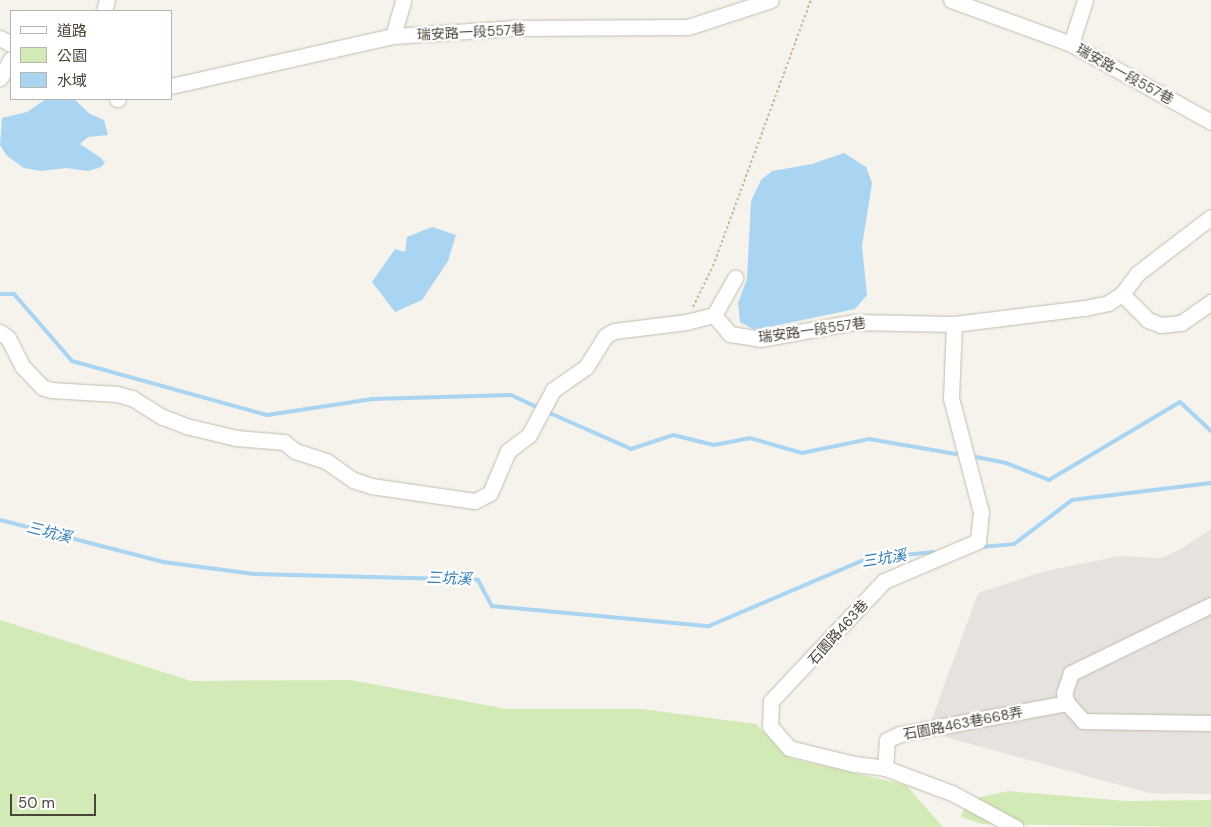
<!DOCTYPE html>
<html>
<head>
<meta charset="utf-8">
<style>
  body { margin:0 }
  #map { position:relative; width:1211px; height:827px; overflow:hidden; background:#f6f3ec; font-family:"DM Sans","Noto Sans TC",sans-serif }
  div>[style] { position:absolute }
  .industrial>* { inset:0; background:#e6e2dd }
  .green>* { inset:0; background:#d2eab5 }
  .water>* { inset:0; background:#a9d4f2 }
  .stream>* { height:4px; margin:-2px; padding:0 2px; transform-origin:2px; border-radius:2px; background:#a9d4f2 }
  .path>* { height:2px; margin-top:-1px; transform-origin:0; background:repeating-linear-gradient(90deg,#c4b79f 0 2.5px,transparent 0 5px) }
  .roads { filter:drop-shadow(0 0 1px #c2bbae) drop-shadow(0 0 1px #c2bbae) }
  .minor>* { height:15px; margin:-7.5px; padding:0 7.5px; transform-origin:7.5px; border-radius:7.5px; background:#fff }
  span { translate:-50% -50%; white-space:nowrap; text-align:center; line-height:1.15; -webkit-text-stroke:4.5px #fff; paint-order:stroke }
  .street-label { font-size:14px; color:#4b4439 }
  .water-label { font-size:15px; color:#2e7ab2; font-style:italic }
  .legend { position:absolute; left:10px; top:10px; width:162px; height:90px; box-sizing:border-box; background:#fff; border:1px solid #b7b4b0; margin:0; padding:6px 9px; list-style:none; font-size:15px; color:#4b4439 }
  .legend li { display:flex; align-items:center; gap:10px; height:25px }
  .legend b { width:25px; border:1px solid #b7b4b0 }
  .scale { position:absolute; left:10px; top:794px; width:86px; height:22px; box-sizing:border-box; border:2px solid #4b4439; border-top:0; padding-left:6px; font-size:15px; line-height:18px; white-space:nowrap; color:#4b4439; -webkit-text-stroke:4px #fff; paint-order:stroke }
</style>
</head>
<body>
<div id="map">
  <div class="industrial">
    <div style="clip-path:polygon(1211px 529px,1211px 794px,1149px 793px,927px 732px,978px 593px,1042px 572px,1119px 556px,1161px 558px,1179px 550px)"></div>
  </div>
  <div class="green">
    <div style="clip-path:polygon(0 620px,191px 681px,351px 680px,507px 709px,642px 709px,756px 724px,789px 758px,906px 785px,943px 827px,0 827px)"></div>
    <div style="clip-path:polygon(1008px 791px,1127px 801px,1211px 800px,1211px 827px,982px 824px,961px 817px,968px 800px)"></div>
  </div>
  <div class="water">
    <div style="clip-path:polygon(46px 99px,74px 99px,90px 114px,104px 120px,108px 135px,88px 137px,80px 144px,101px 158px,105px 163px,101px 167px,88px 171px,66px 168px,41px 171px,24px 168px,7px 156px,0 145px,2px 118px,27px 112px)"></div>
    <div style="clip-path:polygon(844px 153px,866px 167px,872px 183px,862px 246px,867px 295px,855px 309px,755px 330px,740px 322px,738px 303px,747px 279px,751px 201px,761px 180px,772px 171px,812px 164px)"></div>
    <div style="clip-path:polygon(432px 227px,456px 235px,448px 261px,422px 300px,395px 312px,372px 282px,395px 249px,405px 252px,407px 237px)"></div>
  </div>
  <div class="stream">
    <div style="left:0;top:294px;width:14px"></div>
    <div style="left:14px;top:294px;width:89px;rotate:49.1deg"></div>
    <div style="left:72px;top:361px;width:202px;rotate:15.5deg"></div>
    <div style="left:267px;top:415px;width:107px;rotate:-8.6deg"></div>
    <div style="left:373px;top:399px;width:138px;rotate:-1.7deg"></div>
    <div style="left:511px;top:395px;width:31px;rotate:25deg"></div>
    <div style="left:545px;top:411px;width:94px;rotate:23.8deg"></div>
    <div style="left:631px;top:449px;width:44px;rotate:-18.4deg"></div>
    <div style="left:673px;top:435px;width:42px;rotate:13.7deg"></div>
    <div style="left:714px;top:445px;width:37px;rotate:-11deg"></div>
    <div style="left:750px;top:438px;width:54px;rotate:16.1deg"></div>
    <div style="left:802px;top:453px;width:68px;rotate:-11.8deg"></div>
    <div style="left:869px;top:439px;width:88px;rotate:9.8deg"></div>
    <div style="left:976px;top:457px;width:31px;rotate:11deg"></div>
    <div style="left:1006px;top:463px;width:46px;rotate:21.6deg"></div>
    <div style="left:1049px;top:480px;width:152px;rotate:-30.8deg"></div>
    <div style="left:1180px;top:402px;width:42px;rotate:43.1deg"></div>
    <div style="left:0;top:520px;width:168px;rotate:14.4deg"></div>
    <div style="left:163px;top:562px;width:92px;rotate:7.5deg"></div>
    <div style="left:254px;top:574px;width:224px;rotate:1.5deg"></div>
    <div style="left:478px;top:580px;width:30px;rotate:62deg"></div>
    <div style="left:492px;top:606px;width:218px;rotate:5.3deg"></div>
    <div style="left:709px;top:626px;width:171px;rotate:-23.1deg"></div>
    <div style="left:866px;top:559px;width:68px;rotate:-5.9deg"></div>
    <div style="left:981px;top:547px;width:33px;rotate:-5deg"></div>
    <div style="left:1014px;top:544px;width:73px;rotate:-37.2deg"></div>
    <div style="left:1072px;top:500px;width:140px;rotate:-7deg"></div>
  </div>
  <div class="path">
    <div style="left:693px;top:307px;width:46px;rotate:-64deg"></div>
    <div style="left:713px;top:266px;width:283px;rotate:-69.8deg"></div>
  </div>
  <div class="roads">
    <div class="minor">
      <div style="left:951px;top:0;width:128px;rotate:20.1deg"></div>
      <div style="left:1071px;top:44px;width:160px;rotate:29.1deg"></div>
      <div style="left:104px;top:11px;width:11px;rotate:-75deg"></div>
      <div style="left:393px;top:36px;width:37px;rotate:-74deg"></div>
      <div style="left:0;top:38px;width:13px;rotate:29deg"></div>
      <div style="left:1071px;top:44px;width:46px;rotate:-72.3deg"></div>
      <div style="left:0;top:78px;width:22px;rotate:-60deg"></div>
      <div style="left:171px;top:86px;width:228px;rotate:-12.7deg"></div>
      <div style="left:393px;top:36px;width:119px;rotate:-3.8deg"></div>
      <div style="left:512px;top:28px;width:176px;rotate:-0.3deg"></div>
      <div style="left:688px;top:27px;width:87px;rotate:-18deg"></div>
      <div style="left:117px;top:99px;width:1px"></div>
      <div style="left:1122px;top:294px;width:37px;rotate:45deg"></div>
      <div style="left:1148px;top:320px;width:14px;rotate:21deg"></div>
      <div style="left:1161px;top:325px;width:20px;rotate:-6deg"></div>
      <div style="left:1181px;top:323px;width:37px;rotate:-35deg"></div>
      <div style="left:714px;top:315px;width:43px;rotate:-60.4deg"></div>
      <div style="left:954px;top:324px;width:74px;rotate:92.3deg"></div>
      <div style="left:951px;top:398px;width:118px;rotate:75.3deg"></div>
      <div style="left:981px;top:512px;width:29px;rotate:96deg"></div>
      <div style="left:978px;top:541px;width:102px;rotate:156.9deg"></div>
      <div style="left:884px;top:581px;width:165px;rotate:133.3deg"></div>
      <div style="left:771px;top:701px;width:25px;rotate:92deg"></div>
      <div style="left:770px;top:726px;width:29px;rotate:49deg"></div>
      <div style="left:789px;top:748px;width:67px;rotate:13.8deg"></div>
      <div style="left:854px;top:764px;width:31px;rotate:7deg"></div>
      <div style="left:885px;top:768px;width:72px;rotate:20.5deg"></div>
      <div style="left:952px;top:793px;width:72px;rotate:28.4deg"></div>
      <div style="left:0;top:332px;width:10px;rotate:37deg"></div>
      <div style="left:8px;top:338px;width:31px;rotate:63deg"></div>
      <div style="left:22px;top:366px;width:29px;rotate:46deg"></div>
      <div style="left:42px;top:387px;width:9px;rotate:18deg"></div>
      <div style="left:51px;top:390px;width:66px;rotate:3.5deg"></div>
      <div style="left:117px;top:394px;width:16px;rotate:15deg"></div>
      <div style="left:132px;top:398px;width:36px;rotate:32deg"></div>
      <div style="left:163px;top:417px;width:25px;rotate:21deg"></div>
      <div style="left:186px;top:426px;width:51px;rotate:13.5deg"></div>
      <div style="left:236px;top:438px;width:48px;rotate:4.8deg"></div>
      <div style="left:284px;top:442px;width:14px;rotate:39deg"></div>
      <div style="left:295px;top:451px;width:33px;rotate:18deg"></div>
      <div style="left:326px;top:461px;width:33px;rotate:35deg"></div>
      <div style="left:353px;top:480px;width:19px;rotate:18deg"></div>
      <div style="left:371px;top:486px;width:105px;rotate:8.2deg"></div>
      <div style="left:475px;top:501px;width:17px;rotate:-28deg"></div>
      <div style="left:490px;top:493px;width:46px;rotate:-66.8deg"></div>
      <div style="left:508px;top:451px;width:26px;rotate:-37deg"></div>
      <div style="left:529px;top:435px;width:51px;rotate:-61.9deg"></div>
      <div style="left:553px;top:390px;width:40px;rotate:-34.9deg"></div>
      <div style="left:586px;top:367px;width:36px;rotate:-58deg"></div>
      <div style="left:605px;top:336px;width:10px;rotate:-29deg"></div>
      <div style="left:614px;top:331px;width:73px;rotate:-7.1deg"></div>
      <div style="left:686px;top:322px;width:29px;rotate:-14deg"></div>
      <div style="left:714px;top:315px;width:25px;rotate:50deg"></div>
      <div style="left:730px;top:334px;width:30px;rotate:9deg"></div>
      <div style="left:760px;top:339px;width:97px;rotate:-10.1deg"></div>
      <div style="left:855px;top:322px;width:99px;rotate:1.2deg"></div>
      <div style="left:954px;top:324px;width:132px;rotate:-7deg"></div>
      <div style="left:1085px;top:308px;width:24px;rotate:-12deg"></div>
      <div style="left:1108px;top:303px;width:17px;rotate:-33deg"></div>
      <div style="left:1122px;top:294px;width:26px;rotate:-53deg"></div>
      <div style="left:1138px;top:273px;width:92px;rotate:-37.5deg"></div>
      <div style="left:1211px;top:605px;width:156px;rotate:154.1deg"></div>
      <div style="left:1071px;top:673px;width:21px;rotate:109deg"></div>
      <div style="left:1064px;top:693px;width:10px;rotate:73deg"></div>
      <div style="left:1067px;top:703px;width:24px;rotate:48deg"></div>
      <div style="left:1083px;top:721px;width:128px;rotate:0.9deg"></div>
      <div style="left:885px;top:768px;width:28px;rotate:-86deg"></div>
      <div style="left:887px;top:740px;width:14px;rotate:-25deg"></div>
      <div style="left:900px;top:734px;width:170px;rotate:-10.5deg"></div>
    </div>
  </div>
  <div class="street-label">
    <span style="left:471px;top:32px;rotate:-3deg">瑞安路一段557巷</span>
    <span style="left:1125px;top:74px;rotate:29deg">瑞安路一段557巷</span>
    <span style="left:812px;top:330px;rotate:-8deg">瑞安路一段557巷</span>
    <span style="left:838px;top:632px;rotate:-48deg">石園路463巷</span>
    <span style="left:963px;top:723px;rotate:-11deg">石園路463巷668弄</span>
  </div>
  <div class="water-label">
    <span style="left:49px;top:533px;rotate:14deg">三坑溪</span>
    <span style="left:884px;top:559px;rotate:-9deg">三坑溪</span>
    <span style="left:449px;top:579px;rotate:2deg">三坑溪</span>
  </div>
  <ul class="legend">
  <li><b style="height:6px;background:#fff"></b>道路</li>
  <li><b style="height:14px;background:#d2eab5"></b>公園</li>
  <li><b style="height:14px;background:#a9d4f2"></b>水域</li>
  </ul>
  <div class="scale">50 m</div>
</div>
</body>
</html>
